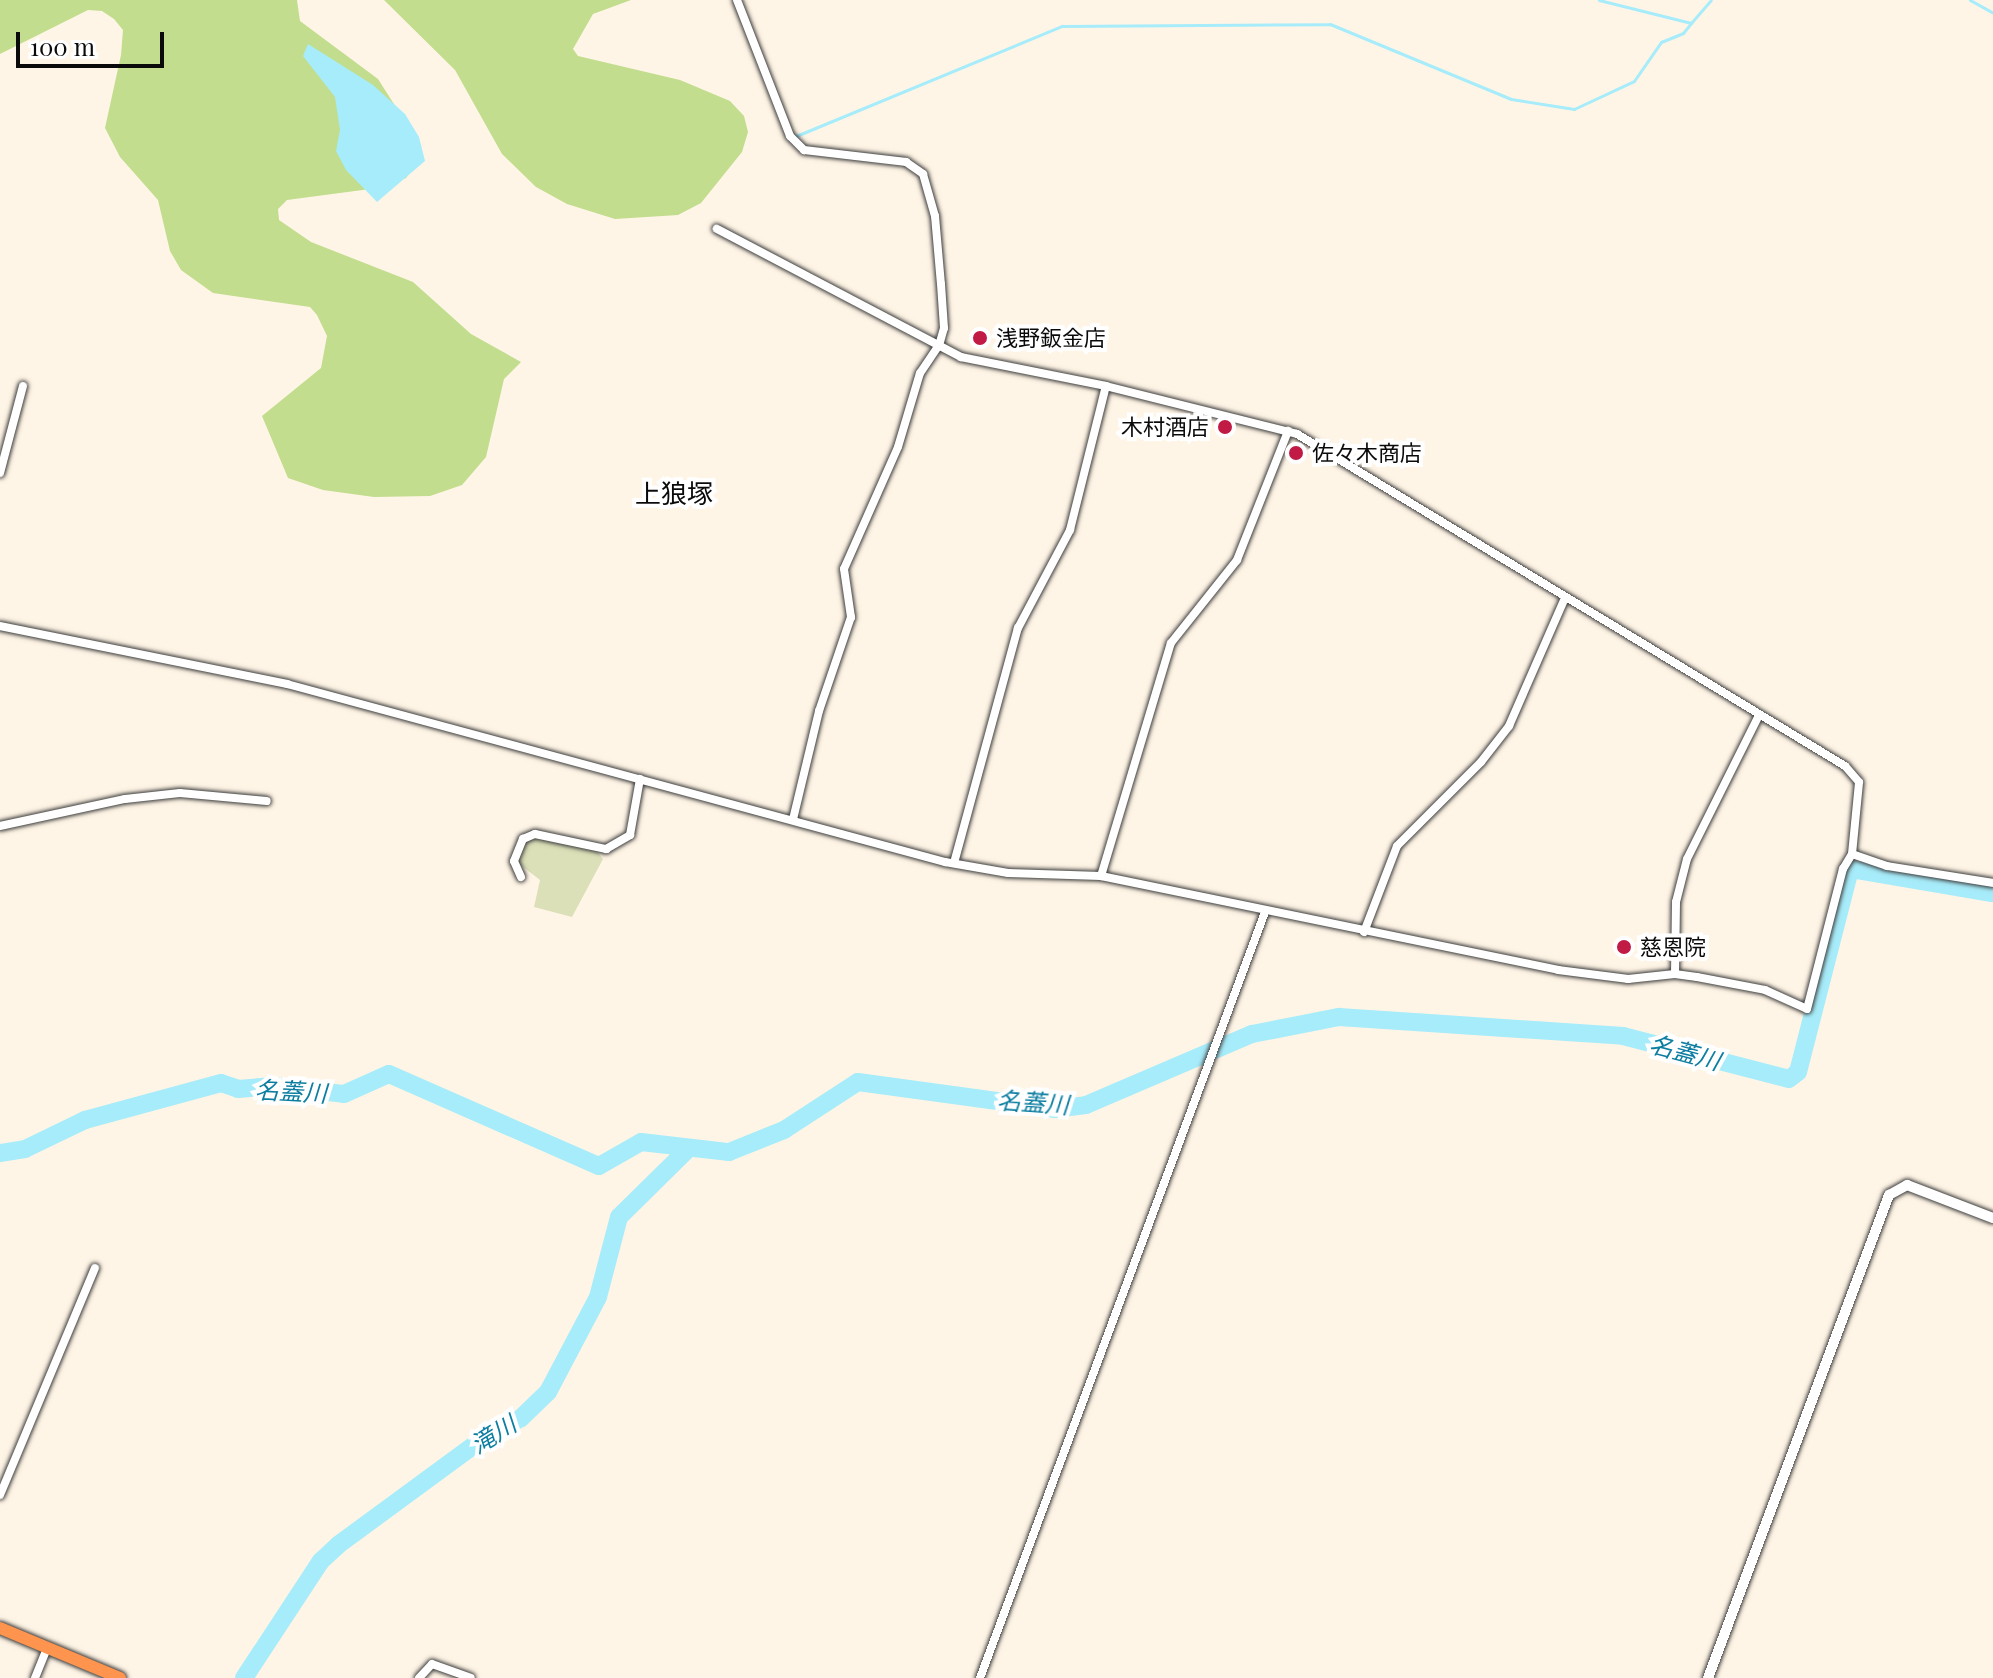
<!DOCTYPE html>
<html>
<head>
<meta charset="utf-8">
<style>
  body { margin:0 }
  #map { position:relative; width:1993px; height:1678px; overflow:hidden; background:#fff5e6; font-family:"Playfair Display","Noto Sans JP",serif }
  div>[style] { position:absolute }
  .forest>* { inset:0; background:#c1dd8d }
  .cemetery>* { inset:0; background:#dbe0b8 }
  .water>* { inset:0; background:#a7ecfa }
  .stream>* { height:3px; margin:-1.5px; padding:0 1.5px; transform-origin:1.5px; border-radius:1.5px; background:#a7ecfa }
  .river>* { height:18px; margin:-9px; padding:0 9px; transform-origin:9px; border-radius:9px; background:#a7ecfa }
  .roads { filter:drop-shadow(0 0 2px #3d3d3d) drop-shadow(0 0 2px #3d3d3d) }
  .minor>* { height:8px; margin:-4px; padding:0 4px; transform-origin:4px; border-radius:4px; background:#fff }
  .tertiary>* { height:10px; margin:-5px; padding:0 5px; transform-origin:5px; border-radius:5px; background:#fff }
  .trunk>* { height:12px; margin:-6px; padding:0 6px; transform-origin:6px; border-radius:6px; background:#fe944e }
  .dots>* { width:22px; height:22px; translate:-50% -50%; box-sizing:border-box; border:4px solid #fff; border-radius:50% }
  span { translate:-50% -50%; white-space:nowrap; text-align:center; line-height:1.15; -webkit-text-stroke:8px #fff; paint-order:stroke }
  .poi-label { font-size:22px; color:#0a0a0a }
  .left { translate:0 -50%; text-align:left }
  .right { translate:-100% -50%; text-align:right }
  .water-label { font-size:24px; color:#0d7ea1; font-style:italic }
  .quarter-label { font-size:26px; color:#0a0a0a }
  .scale { position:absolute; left:16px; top:32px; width:148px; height:36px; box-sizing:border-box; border:4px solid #0a0a0a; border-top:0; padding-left:10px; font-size:24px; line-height:28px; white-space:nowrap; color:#0a0a0a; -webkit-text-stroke:6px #fff; paint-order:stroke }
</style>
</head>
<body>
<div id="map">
  <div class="forest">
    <div style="clip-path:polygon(0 0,297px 0,300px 21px,378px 79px,406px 123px,414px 167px,406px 178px,385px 187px,287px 200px,278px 209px,279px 220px,311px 242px,413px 282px,471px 334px,521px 362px,504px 379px,486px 457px,462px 485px,430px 496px,374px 497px,323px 490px,288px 478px,262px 416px,321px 368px,327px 336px,317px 315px,310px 307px,213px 293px,181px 270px,170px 251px,158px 200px,120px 157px,105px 128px,121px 55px,123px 30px,114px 19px,102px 11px,88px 10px,0 54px)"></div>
    <div style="clip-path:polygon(384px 0,631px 0,593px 14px,573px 49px,578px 56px,680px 80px,730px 101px,744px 116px,748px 132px,742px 152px,701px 203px,678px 215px,615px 219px,567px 204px,536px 187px,502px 154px,455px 70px)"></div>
  </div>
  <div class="cemetery">
    <div style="clip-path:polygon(534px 836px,596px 850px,603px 859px,572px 917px,534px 907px,540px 880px,518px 863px,525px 843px)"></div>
  </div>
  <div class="water">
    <div style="clip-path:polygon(308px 44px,373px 85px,405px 114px,419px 137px,425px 161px,377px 202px,346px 170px,336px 151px,340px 130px,335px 97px,303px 56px)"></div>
  </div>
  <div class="stream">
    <div style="left:1599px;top:0;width:95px;rotate:14deg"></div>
    <div style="left:1691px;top:23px;width:30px;rotate:-49deg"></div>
    <div style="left:1970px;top:0;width:26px;rotate:29deg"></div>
    <div style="left:796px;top:136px;width:288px;rotate:-22.5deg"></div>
    <div style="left:1062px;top:26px;width:268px;rotate:-0.4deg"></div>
    <div style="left:1330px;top:24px;width:196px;rotate:22.5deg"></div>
    <div style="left:1511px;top:99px;width:64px;rotate:9deg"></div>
    <div style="left:1574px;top:109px;width:66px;rotate:-25deg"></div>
    <div style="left:1634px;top:81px;width:47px;rotate:-55.3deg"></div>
    <div style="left:1661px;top:42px;width:24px;rotate:-22deg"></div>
    <div style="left:1683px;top:33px;width:13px;rotate:-51deg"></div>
  </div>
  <div class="river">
    <div style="left:0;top:1153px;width:25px;rotate:-9deg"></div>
    <div style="left:25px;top:1149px;width:67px;rotate:-25.8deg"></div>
    <div style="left:85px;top:1120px;width:141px;rotate:-15.2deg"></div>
    <div style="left:221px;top:1083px;width:18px;rotate:19deg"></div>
    <div style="left:238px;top:1089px;width:35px;rotate:-5deg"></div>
    <div style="left:273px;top:1086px;width:71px;rotate:6.4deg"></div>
    <div style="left:344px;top:1094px;width:49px;rotate:-24deg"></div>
    <div style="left:389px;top:1074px;width:229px;rotate:23.7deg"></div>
    <div style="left:599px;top:1166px;width:48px;rotate:-29.7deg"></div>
    <div style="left:641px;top:1142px;width:89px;rotate:6.5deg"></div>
    <div style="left:729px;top:1152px;width:59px;rotate:-21.8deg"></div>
    <div style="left:784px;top:1130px;width:88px;rotate:-33deg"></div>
    <div style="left:858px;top:1082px;width:198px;rotate:7.8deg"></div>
    <div style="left:1054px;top:1109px;width:32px;rotate:-7deg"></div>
    <div style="left:1086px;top:1105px;width:181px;rotate:-23.2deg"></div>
    <div style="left:1252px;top:1034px;width:89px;rotate:-11.1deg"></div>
    <div style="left:1339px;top:1017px;width:285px;rotate:3.8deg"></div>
    <div style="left:1623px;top:1036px;width:171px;rotate:14.5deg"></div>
    <div style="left:1789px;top:1079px;width:11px;rotate:-38deg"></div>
    <div style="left:1798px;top:1072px;width:210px;rotate:-75.6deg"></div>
    <div style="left:1850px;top:869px;width:144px;rotate:9.6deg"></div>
    <div style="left:244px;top:1678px;width:140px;rotate:-56.7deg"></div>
    <div style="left:321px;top:1561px;width:23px;rotate:-43deg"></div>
    <div style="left:338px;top:1545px;width:177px;rotate:-36.3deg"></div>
    <div style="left:481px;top:1440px;width:46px;rotate:-28.8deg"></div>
    <div style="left:521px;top:1418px;width:37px;rotate:-44deg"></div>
    <div style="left:548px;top:1392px;width:107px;rotate:-62.2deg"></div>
    <div style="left:598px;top:1297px;width:83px;rotate:-75.3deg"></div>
    <div style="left:619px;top:1217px;width:95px;rotate:-44.6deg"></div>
  </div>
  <div class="roads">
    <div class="minor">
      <div style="left:737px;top:0;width:146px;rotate:68.7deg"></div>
      <div style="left:790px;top:136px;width:20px;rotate:45deg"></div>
      <div style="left:804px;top:150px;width:103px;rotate:6.7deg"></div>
      <div style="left:906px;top:162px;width:21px;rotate:35deg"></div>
      <div style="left:923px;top:174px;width:44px;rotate:74.1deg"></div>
      <div style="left:935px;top:216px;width:68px;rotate:85deg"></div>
      <div style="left:941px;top:284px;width:44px;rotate:86.1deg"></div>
      <div style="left:944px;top:328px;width:18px;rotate:106deg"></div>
      <div style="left:939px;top:345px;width:34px;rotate:124deg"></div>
      <div style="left:920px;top:373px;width:77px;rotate:106.6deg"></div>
      <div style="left:898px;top:447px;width:133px;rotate:113.9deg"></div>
      <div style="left:844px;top:569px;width:49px;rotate:81.7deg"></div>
      <div style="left:851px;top:617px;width:99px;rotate:108.8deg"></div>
      <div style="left:819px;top:711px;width:111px;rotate:103.5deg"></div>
      <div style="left:0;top:473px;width:90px;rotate:-75.2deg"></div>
      <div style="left:0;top:626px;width:293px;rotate:11.4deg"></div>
      <div style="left:287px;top:684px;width:682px;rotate:15.14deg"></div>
      <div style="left:945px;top:862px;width:64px;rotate:9.9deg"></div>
      <div style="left:1008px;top:873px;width:93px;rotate:1.8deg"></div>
      <div style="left:1101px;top:876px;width:467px;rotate:11.6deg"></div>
      <div style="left:1558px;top:970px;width:71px;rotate:7.3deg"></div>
      <div style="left:1628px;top:979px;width:47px;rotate:-6.1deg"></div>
      <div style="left:1675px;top:974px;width:22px;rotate:8deg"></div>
      <div style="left:1697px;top:977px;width:69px;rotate:10.8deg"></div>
      <div style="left:1765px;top:990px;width:46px;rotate:24.3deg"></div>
      <div style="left:1807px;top:1009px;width:145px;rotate:-75.6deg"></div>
      <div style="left:1843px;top:869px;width:17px;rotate:-59deg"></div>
      <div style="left:1852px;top:854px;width:72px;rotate:-84.4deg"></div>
      <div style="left:1859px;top:782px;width:21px;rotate:-131deg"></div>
      <div style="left:1845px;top:766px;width:641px;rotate:-148.79deg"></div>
      <div style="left:1297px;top:434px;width:197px;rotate:-165.9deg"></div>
      <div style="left:1106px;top:386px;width:148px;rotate:-168.7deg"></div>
      <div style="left:961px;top:357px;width:276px;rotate:-152.3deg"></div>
      <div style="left:0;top:826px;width:128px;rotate:-12.2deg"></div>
      <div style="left:125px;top:799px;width:55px;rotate:-6.2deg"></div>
      <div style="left:180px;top:793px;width:87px;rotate:5.3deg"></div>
      <div style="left:1852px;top:854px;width:37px;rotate:19deg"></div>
      <div style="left:1887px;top:866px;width:107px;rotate:9.1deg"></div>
      <div style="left:954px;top:863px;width:244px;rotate:-74.8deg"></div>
      <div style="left:1018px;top:628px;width:111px;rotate:-62deg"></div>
      <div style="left:1070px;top:530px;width:148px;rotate:-76deg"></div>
      <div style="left:1101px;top:876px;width:243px;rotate:-73.3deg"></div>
      <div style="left:1171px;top:643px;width:106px;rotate:-51.5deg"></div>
      <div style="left:1237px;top:560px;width:139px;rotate:-68.4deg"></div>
      <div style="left:521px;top:877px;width:17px;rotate:-114deg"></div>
      <div style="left:514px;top:861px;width:24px;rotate:-68deg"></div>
      <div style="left:523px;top:839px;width:13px;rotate:-23deg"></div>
      <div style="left:535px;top:834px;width:73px;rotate:11.9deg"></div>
      <div style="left:606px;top:849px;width:28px;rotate:-30deg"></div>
      <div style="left:630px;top:835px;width:57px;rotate:-79.9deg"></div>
      <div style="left:1364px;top:932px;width:92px;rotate:-69deg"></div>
      <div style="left:1397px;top:846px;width:119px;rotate:-45deg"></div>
      <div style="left:1481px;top:762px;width:46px;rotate:-52.1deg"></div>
      <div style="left:1509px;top:726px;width:137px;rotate:-66.4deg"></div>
      <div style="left:1675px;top:974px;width:72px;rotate:-89.2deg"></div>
      <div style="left:1676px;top:902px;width:44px;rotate:-75.7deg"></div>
      <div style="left:1687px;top:859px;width:159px;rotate:-63.4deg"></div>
      <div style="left:0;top:1495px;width:246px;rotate:-67.3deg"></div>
      <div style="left:35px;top:1678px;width:32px;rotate:-68deg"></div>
      <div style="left:419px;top:1678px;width:19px;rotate:-47deg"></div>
      <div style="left:432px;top:1664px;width:41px;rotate:19.7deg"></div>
      <div style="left:980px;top:1678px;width:817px;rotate:-69.59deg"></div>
    </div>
    <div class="tertiary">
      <div style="left:1708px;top:1678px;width:516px;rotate:-69.46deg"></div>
      <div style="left:1889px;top:1195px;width:21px;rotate:-29deg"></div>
      <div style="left:1907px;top:1185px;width:92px;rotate:21deg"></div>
    </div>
    <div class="trunk">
      <div style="left:0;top:1628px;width:130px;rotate:22.6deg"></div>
    </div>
  </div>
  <div class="dots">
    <div style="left:980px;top:338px;background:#c11a44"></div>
    <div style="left:1225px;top:427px;background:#c11a44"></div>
    <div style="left:1296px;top:453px;background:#c11a44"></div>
    <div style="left:1624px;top:947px;background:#c11a44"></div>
  </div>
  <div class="poi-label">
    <span class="left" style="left:996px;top:338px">浅野鈑金店</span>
    <span class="right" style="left:1209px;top:427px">木村酒店</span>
    <span class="left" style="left:1312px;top:453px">佐々木商店</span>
    <span class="left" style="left:1640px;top:947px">慈恩院</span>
  </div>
  <div class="water-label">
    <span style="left:1685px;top:1052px;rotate:15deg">名蓋川</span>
    <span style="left:291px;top:1091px;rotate:3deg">名蓋川</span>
    <span style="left:1033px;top:1102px;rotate:4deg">名蓋川</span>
    <span style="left:493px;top:1434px;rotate:-32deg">滝川</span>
  </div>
  <div class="quarter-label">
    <span style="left:674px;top:493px">上狼塚</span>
  </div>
  <div class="scale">100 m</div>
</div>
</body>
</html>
